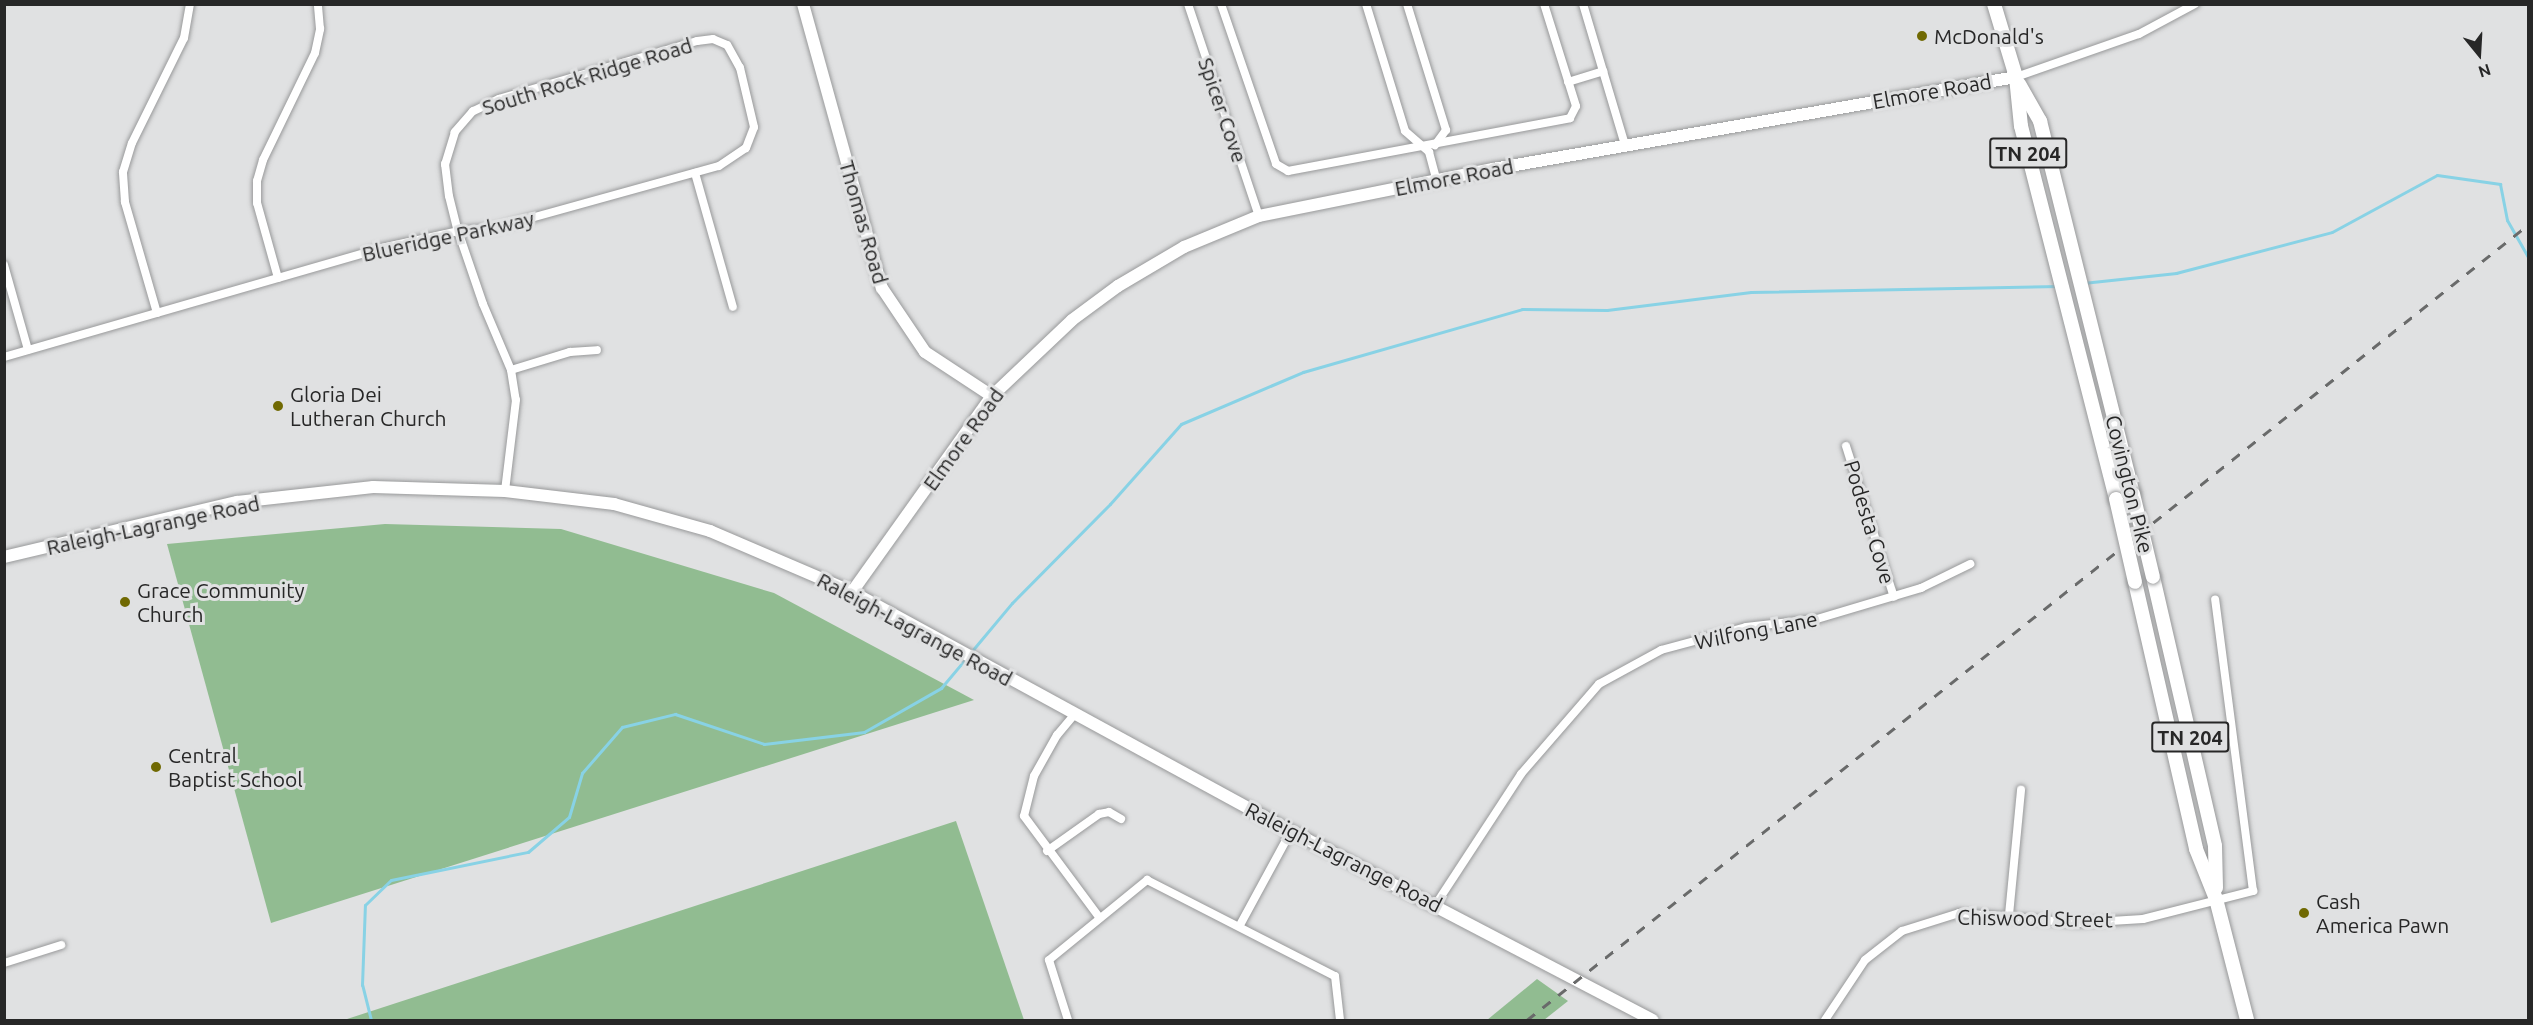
<!DOCTYPE html>
<html>
<head>
<meta charset="utf-8">
<style>
  body { margin:0 }
  #map { position:relative; width:2533px; height:1025px; overflow:hidden; background:#e0e1e2; font-family:Ubuntu,sans-serif }
  div>[style] { position:absolute }
  .green>* { inset:0; background:#91bc91 }
  .stream>* { height:3px; margin:-1.5px; padding:0 1.5px; transform-origin:1.5px; border-radius:1.5px; background:#88d2e5 }
  .roads { filter:drop-shadow(0 0 2px #98999a) drop-shadow(0 0 2px #98999a) }
  .street>* { height:8px; margin:-4px; padding:0 4px; transform-origin:4px; border-radius:4px; background:#fff }
  .secondary>* { height:12px; margin:-6px; padding:0 6px; transform-origin:6px; border-radius:6px; background:#fff }
  .primary>* { height:14px; margin:-7px; padding:0 7px; transform-origin:7px; border-radius:7px; background:#fff }
  .rail>* { height:3px; margin-top:-1.5px; transform-origin:0; background:repeating-linear-gradient(90deg,#696a6a 0 10px,transparent 0 20px) }
  .bridges { filter:drop-shadow(0 0 2px #98999a) drop-shadow(0 0 2px #98999a) }
  .primary-bridge>* { height:14px; margin:-7px; padding:0 7px; transform-origin:7px; border-radius:7px; background:#fff }
  .dots>* { width:16px; height:16px; translate:-50% -50%; box-sizing:border-box; border:3px solid #e0e1e2; border-radius:50% }
  span { translate:-50% -50%; white-space:nowrap; text-align:center; line-height:1.15; -webkit-text-stroke:6px #e0e1e2; paint-order:stroke }
  .shield-label span { padding:2px 4px; background:#e0e1e2; border:2px solid; border-radius:4px; -webkit-text-stroke-width:0 }
  .shield-label { font-size:20px; color:#272727; font-weight:700 }
  .poi-label { font-size:21px; color:#272727 }
  .left { translate:0 -50%; text-align:left }
  .street-label { font-size:21px; color:#272727 }
  .frame { position:absolute; inset:0; border:6px solid #272727; pointer-events:none }
  .north { position:absolute; left:2449px; top:24px; width:60px; height:60px; -webkit-text-stroke:4px #e0e1e2; paint-order:stroke; rotate:162deg; font-size:16px; font-weight:700; line-height:24px; text-align:center; color:#272727 }
  .north::after { content:''; display:block; margin:auto; width:21px; height:27px; background:#272727; clip-path:polygon(50% 0,100% 100%,50% 72%,0 100%) }
</style>
</head>
<body>
<div id="map">
  <div class="green">
    <div style="clip-path:polygon(385px 524px,561px 529px,774px 593px,974px 700px,271px 923px,167px 544px)"></div>
    <div style="clip-path:polygon(956px 821px,1024px 1020px,344px 1020px)"></div>
    <div style="clip-path:polygon(1537px 979px,1568px 1001px,1544px 1020px,1487px 1020px)"></div>
  </div>
  <div class="stream">
    <div style="left:2083px;top:283px;width:94px;rotate:-6.1deg"></div>
    <div style="left:2176px;top:273px;width:161px;rotate:-14.7deg"></div>
    <div style="left:2332px;top:232px;width:119px;rotate:-28.5deg"></div>
    <div style="left:2437px;top:175px;width:64px;rotate:8.1deg"></div>
    <div style="left:2500px;top:184px;width:37px;rotate:79deg"></div>
    <div style="left:2507px;top:220px;width:43px;rotate:60.4deg"></div>
    <div style="left:971px;top:652px;width:64px;rotate:-50.1deg"></div>
    <div style="left:1012px;top:603px;width:139px;rotate:-45.3deg"></div>
    <div style="left:1110px;top:504px;width:107px;rotate:-48.4deg"></div>
    <div style="left:1181px;top:424px;width:133px;rotate:-23.1deg"></div>
    <div style="left:1303px;top:372px;width:228px;rotate:-16deg"></div>
    <div style="left:1522px;top:309px;width:85px;rotate:0.7deg"></div>
    <div style="left:1607px;top:310px;width:145px;rotate:-7.1deg"></div>
    <div style="left:1751px;top:292px;width:308px;rotate:-1.1deg"></div>
    <div style="left:371px;top:1020px;width:36px;rotate:-104deg"></div>
    <div style="left:362px;top:985px;width:80px;rotate:-87.9deg"></div>
    <div style="left:365px;top:905px;width:36px;rotate:-44deg"></div>
    <div style="left:391px;top:880px;width:140px;rotate:-11.6deg"></div>
    <div style="left:528px;top:852px;width:54px;rotate:-40.5deg"></div>
    <div style="left:569px;top:817px;width:46px;rotate:-73.5deg"></div>
    <div style="left:582px;top:773px;width:61px;rotate:-49deg"></div>
    <div style="left:622px;top:727px;width:55px;rotate:-13.8deg"></div>
    <div style="left:675px;top:714px;width:94px;rotate:18.6deg"></div>
    <div style="left:764px;top:744px;width:101px;rotate:-6.8deg"></div>
    <div style="left:864px;top:732px;width:89px;rotate:-29.7deg"></div>
    <div style="left:941px;top:688px;width:40px;rotate:-50deg"></div>
  </div>
  <div class="roads">
    <div class="street">
      <div style="left:1188px;top:4px;width:224px;rotate:71.5deg"></div>
      <div style="left:1221px;top:4px;width:169px;rotate:71deg"></div>
      <div style="left:1276px;top:164px;width:14px;rotate:30deg"></div>
      <div style="left:1288px;top:171px;width:287px;rotate:-10.6deg"></div>
      <div style="left:1570px;top:118px;width:13px;rotate:-63deg"></div>
      <div style="left:1576px;top:106px;width:107px;rotate:-107.4deg"></div>
      <div style="left:1366px;top:4px;width:133px;rotate:72.9deg"></div>
      <div style="left:1405px;top:131px;width:32px;rotate:41deg"></div>
      <div style="left:1429px;top:152px;width:30px;rotate:75deg"></div>
      <div style="left:1407px;top:4px;width:132px;rotate:72.8deg"></div>
      <div style="left:1446px;top:130px;width:19px;rotate:126deg"></div>
      <div style="left:1583px;top:4px;width:147px;rotate:73.4deg"></div>
      <div style="left:2016px;top:77px;width:130px;rotate:-19.3deg"></div>
      <div style="left:2139px;top:34px;width:64px;rotate:-28.2deg"></div>
      <div style="left:1568px;top:82px;width:37px;rotate:-17deg"></div>
      <div style="left:695px;top:173px;width:139px;rotate:74.2deg"></div>
      <div style="left:4px;top:265px;width:88px;rotate:74.2deg"></div>
      <div style="left:278px;top:278px;width:78px;rotate:-105.6deg"></div>
      <div style="left:257px;top:203px;width:22px;rotate:-90deg"></div>
      <div style="left:257px;top:181px;width:22px;rotate:-74deg"></div>
      <div style="left:263px;top:160px;width:119px;rotate:-64.1deg"></div>
      <div style="left:315px;top:53px;width:25px;rotate:-78deg"></div>
      <div style="left:320px;top:29px;width:25px;rotate:-95deg"></div>
      <div style="left:157px;top:313px;width:116px;rotate:-106.1deg"></div>
      <div style="left:125px;top:202px;width:30px;rotate:-94deg"></div>
      <div style="left:123px;top:172px;width:30px;rotate:-73deg"></div>
      <div style="left:132px;top:143px;width:117px;rotate:-63.7deg"></div>
      <div style="left:184px;top:38px;width:35px;rotate:-80deg"></div>
      <div style="left:4px;top:357px;width:388px;rotate:-16.1deg"></div>
      <div style="left:377px;top:249px;width:83px;rotate:-12.5deg"></div>
      <div style="left:458px;top:231px;width:37px;rotate:-5deg"></div>
      <div style="left:495px;top:228px;width:232px;rotate:-15.5deg"></div>
      <div style="left:719px;top:166px;width:32px;rotate:-34deg"></div>
      <div style="left:746px;top:148px;width:22px;rotate:-69deg"></div>
      <div style="left:754px;top:127px;width:61px;rotate:-103.3deg"></div>
      <div style="left:740px;top:68px;width:26px;rotate:-119deg"></div>
      <div style="left:727px;top:45px;width:15px;rotate:-157deg"></div>
      <div style="left:713px;top:39px;width:16px;rotate:173deg"></div>
      <div style="left:697px;top:41px;width:206px;rotate:163.7deg"></div>
      <div style="left:499px;top:99px;width:29px;rotate:155deg"></div>
      <div style="left:473px;top:111px;width:28px;rotate:131deg"></div>
      <div style="left:455px;top:132px;width:34px;rotate:107deg"></div>
      <div style="left:445px;top:164px;width:32px;rotate:83deg"></div>
      <div style="left:449px;top:196px;width:36px;rotate:76deg"></div>
      <div style="left:458px;top:231px;width:77px;rotate:71.1deg"></div>
      <div style="left:483px;top:304px;width:72px;rotate:67deg"></div>
      <div style="left:511px;top:370px;width:30px;rotate:81deg"></div>
      <div style="left:516px;top:400px;width:92px;rotate:96.9deg"></div>
      <div style="left:511px;top:370px;width:62px;rotate:-17deg"></div>
      <div style="left:570px;top:352px;width:27px;rotate:-4deg"></div>
      <div style="left:1846px;top:446px;width:158px;rotate:72.4deg"></div>
      <div style="left:1074px;top:715px;width:26px;rotate:130deg"></div>
      <div style="left:1057px;top:735px;width:47px;rotate:119.3deg"></div>
      <div style="left:1034px;top:776px;width:41px;rotate:104deg"></div>
      <div style="left:1024px;top:816px;width:126px;rotate:53.4deg"></div>
      <div style="left:1047px;top:851px;width:64px;rotate:-35.4deg"></div>
      <div style="left:1099px;top:814px;width:10px;rotate:-11deg"></div>
      <div style="left:1109px;top:812px;width:14px;rotate:30deg"></div>
      <div style="left:1436px;top:904px;width:155px;rotate:-56.8deg"></div>
      <div style="left:1521px;top:774px;width:119px;rotate:-49.1deg"></div>
      <div style="left:1599px;top:684px;width:71px;rotate:-28.7deg"></div>
      <div style="left:1661px;top:650px;width:88px;rotate:-15.1deg"></div>
      <div style="left:1746px;top:627px;width:71px;rotate:-6.4deg"></div>
      <div style="left:1817px;top:619px;width:109px;rotate:-16.6deg"></div>
      <div style="left:1921px;top:588px;width:55px;rotate:-26.1deg"></div>
      <div style="left:2009px;top:915px;width:126px;rotate:-84.5deg"></div>
      <div style="left:1240px;top:925px;width:107px;rotate:-61.5deg"></div>
      <div style="left:4px;top:963px;width:60px;rotate:-17.5deg"></div>
      <div style="left:1068px;top:1020px;width:63px;rotate:-107.6deg"></div>
      <div style="left:1049px;top:960px;width:127px;rotate:-39.2deg"></div>
      <div style="left:1147px;top:880px;width:211px;rotate:27.1deg"></div>
      <div style="left:1335px;top:976px;width:44px;rotate:83.5deg"></div>
      <div style="left:1825px;top:1020px;width:72px;rotate:-56.3deg"></div>
      <div style="left:1865px;top:960px;width:47px;rotate:-38.1deg"></div>
      <div style="left:1902px;top:931px;width:60px;rotate:-17.5deg"></div>
      <div style="left:1959px;top:913px;width:119px;rotate:4.8deg"></div>
      <div style="left:2078px;top:923px;width:65px;rotate:-3.5deg"></div>
      <div style="left:2143px;top:919px;width:114px;rotate:-14.3deg"></div>
      <div style="left:2253px;top:891px;width:294px;rotate:-97.4deg"></div>
    </div>
    <div class="secondary">
      <div style="left:803px;top:4px;width:295px;rotate:74.5deg"></div>
      <div style="left:882px;top:288px;width:77px;rotate:56.1deg"></div>
      <div style="left:925px;top:352px;width:80px;rotate:33.3deg"></div>
      <div style="left:4px;top:557px;width:239px;rotate:-13.3deg"></div>
      <div style="left:237px;top:502px;width:137px;rotate:-6.3deg"></div>
      <div style="left:373px;top:487px;width:132px;rotate:1.7deg"></div>
      <div style="left:505px;top:491px;width:110px;rotate:6.8deg"></div>
      <div style="left:614px;top:504px;width:100px;rotate:15.7deg"></div>
      <div style="left:710px;top:531px;width:155px;rotate:23.2deg"></div>
      <div style="left:852px;top:592px;width:500px;rotate:28.6deg"></div>
      <div style="left:1291px;top:831px;width:408px;rotate:27.6deg"></div>
      <div style="left:852px;top:592px;width:241px;rotate:-54.5deg"></div>
      <div style="left:992px;top:396px;width:110px;rotate:-43.5deg"></div>
      <div style="left:1072px;top:320px;width:57px;rotate:-36.5deg"></div>
      <div style="left:1118px;top:286px;width:77px;rotate:-30.6deg"></div>
      <div style="left:1184px;top:247px;width:81px;rotate:-22.5deg"></div>
      <div style="left:1259px;top:216px;width:239px;rotate:-11.4deg"></div>
      <div style="left:1493px;top:169px;width:531px;rotate:-9.98deg"></div>
    </div>
    <div class="primary">
      <div style="left:1994px;top:4px;width:76px;rotate:73.2deg"></div>
      <div style="left:2016px;top:77px;width:49px;rotate:84.2deg"></div>
      <div style="left:2021px;top:126px;width:385px;rotate:75.7deg"></div>
      <div style="left:2019px;top:84px;width:43px;rotate:60.4deg"></div>
      <div style="left:2040px;top:121px;width:384px;rotate:76deg"></div>
      <div style="left:2153px;top:577px;width:276px;rotate:77deg"></div>
      <div style="left:2215px;top:846px;width:42px;rotate:88.6deg"></div>
      <div style="left:2135px;top:582px;width:274px;rotate:77.1deg"></div>
      <div style="left:2196px;top:849px;width:54px;rotate:68.2deg"></div>
      <div style="left:2216px;top:899px;width:125px;rotate:75.6deg"></div>
    </div>
  </div>
  <div class="rail">
    <div style="left:1527px;top:1020px;width:1278px;rotate:-38.46deg"></div>
  </div>
  <div class="bridges">
    <div class="primary-bridge">
      <div style="left:2133px;top:494px;width:85px;rotate:76.5deg"></div>
      <div style="left:2116px;top:499px;width:85px;rotate:77.1deg"></div>
    </div>
  </div>
  <div class="dots">
    <div style="left:1922px;top:36px;background:#706902"></div>
    <div style="left:278px;top:406px;background:#706902"></div>
    <div style="left:125px;top:602px;background:#706902"></div>
    <div style="left:156px;top:767px;background:#706902"></div>
    <div style="left:2304px;top:913px;background:#706902"></div>
  </div>
  <div class="shield-label">
    <span style="left:2028px;top:153px">TN 204</span>
    <span style="left:2190px;top:737px">TN 204</span>
  </div>
  <div class="poi-label">
    <span class="left" style="left:1934px;top:36px">McDonald's</span>
    <span class="left" style="left:290px;top:406px">Gloria Dei<br>Lutheran Church</span>
    <span class="left" style="left:137px;top:602px">Grace Community<br>Church</span>
    <span class="left" style="left:168px;top:767px">Central<br>Baptist School</span>
    <span class="left" style="left:2316px;top:913px">Cash<br>America Pawn</span>
  </div>
  <div class="street-label">
    <span style="left:587px;top:76px;rotate:-17deg">South Rock Ridge Road</span>
    <span style="left:1932px;top:91px;rotate:-10deg">Elmore Road</span>
    <span style="left:1223px;top:110px;rotate:71deg">Spicer Cove</span>
    <span style="left:1454px;top:177px;rotate:-11deg">Elmore Road</span>
    <span style="left:864px;top:222px;rotate:74deg">Thomas Road</span>
    <span style="left:448px;top:236px;rotate:-12deg">Blueridge Parkway</span>
    <span style="left:963px;top:439px;rotate:-54deg">Elmore Road</span>
    <span style="left:2130px;top:484px;rotate:76deg">Covington Pike</span>
    <span style="left:1870px;top:522px;rotate:73deg">Podesta Cove</span>
    <span style="left:153px;top:525px;rotate:-12deg">Raleigh-Lagrange Road</span>
    <span style="left:915px;top:629px;rotate:28deg">Raleigh-Lagrange Road</span>
    <span style="left:1756px;top:630px;rotate:-11deg">Wilfong Lane</span>
    <span style="left:1344px;top:857px;rotate:27deg">Raleigh-Lagrange Road</span>
    <span style="left:2035px;top:918px;rotate:1deg">Chiswood Street</span>
  </div>
  <div class="frame"></div>
  <div class="north">N</div>
</div>
</body>
</html>
